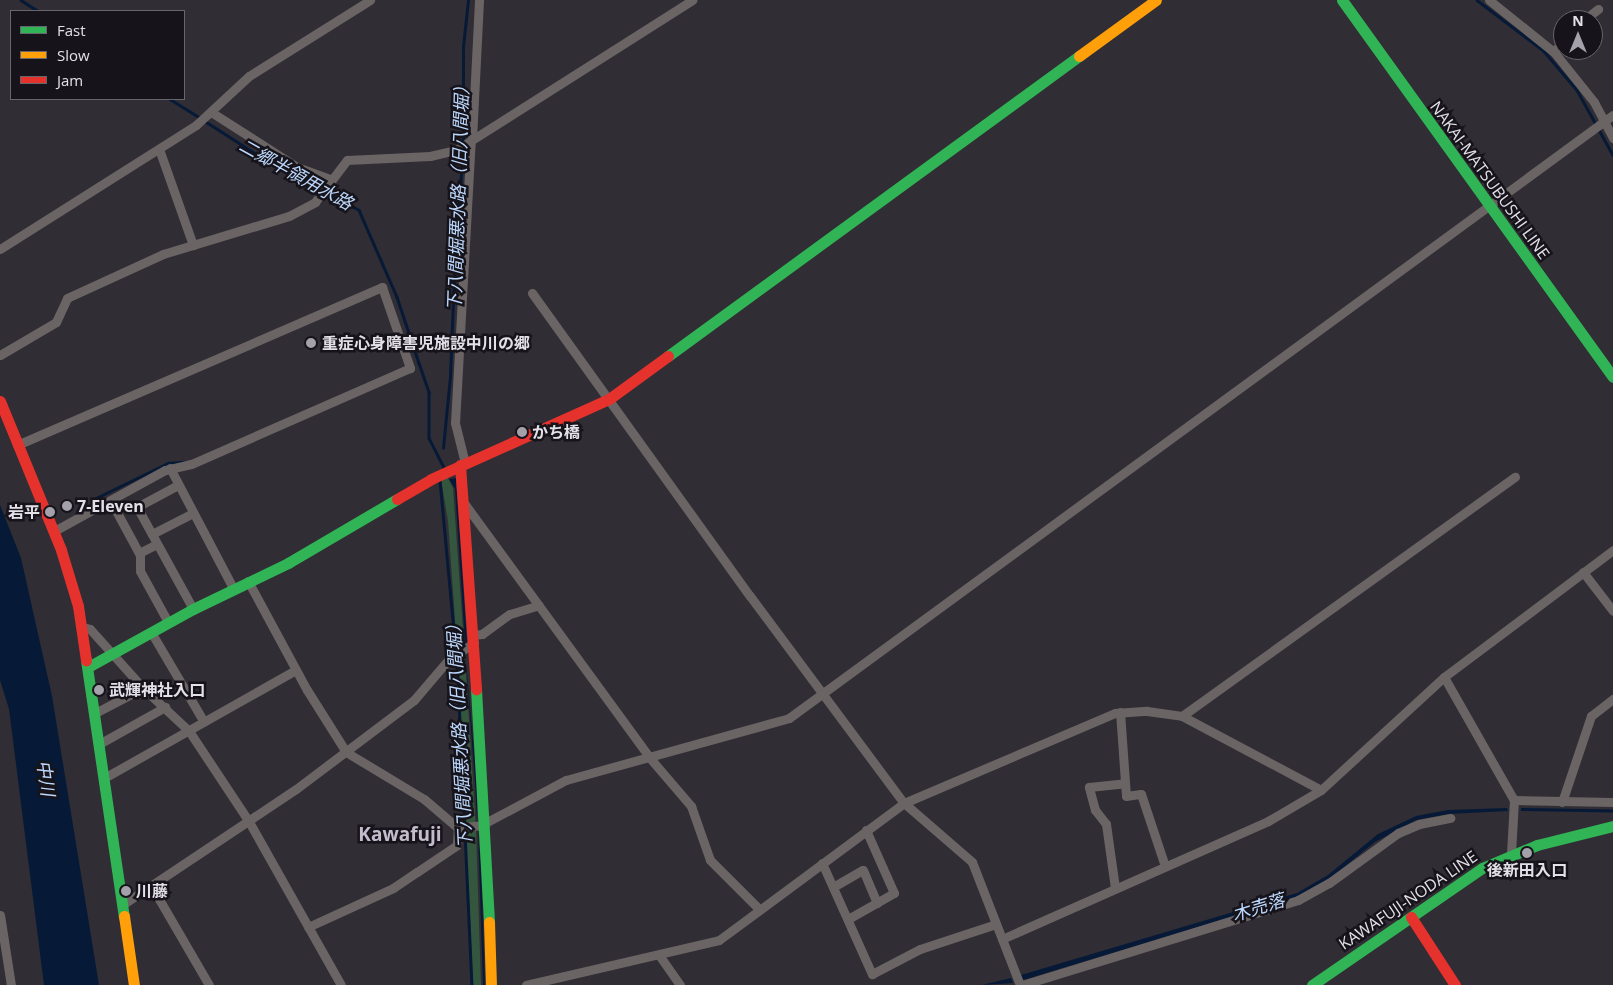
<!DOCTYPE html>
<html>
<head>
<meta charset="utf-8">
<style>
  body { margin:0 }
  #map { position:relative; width:1613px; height:985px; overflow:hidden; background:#302d34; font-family:"Open Sans","Noto Sans JP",sans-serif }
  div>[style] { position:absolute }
  .green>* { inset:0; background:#34563e }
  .water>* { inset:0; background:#061a37; transform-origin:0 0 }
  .stream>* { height:2.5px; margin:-1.25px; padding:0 1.25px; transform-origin:1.25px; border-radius:1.25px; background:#061a37 }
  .street>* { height:9px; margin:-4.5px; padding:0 4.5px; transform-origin:4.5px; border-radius:4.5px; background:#6b6464 }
  .fast>* { height:11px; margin:-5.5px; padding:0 5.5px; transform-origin:5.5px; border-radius:5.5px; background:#30b455 }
  .slow>* { height:11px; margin:-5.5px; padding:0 5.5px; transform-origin:5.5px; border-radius:5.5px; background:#ff9f0a }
  .jam>* { height:11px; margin:-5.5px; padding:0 5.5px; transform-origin:5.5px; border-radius:5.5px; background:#e5322d }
  .dots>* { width:14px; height:14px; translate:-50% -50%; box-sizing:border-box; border:2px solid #16141a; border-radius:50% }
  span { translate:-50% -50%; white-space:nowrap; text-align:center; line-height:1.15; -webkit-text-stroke:5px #16141a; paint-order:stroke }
  .street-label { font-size:16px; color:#e4e0e9 }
  .poi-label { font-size:16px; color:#e4e0e9; font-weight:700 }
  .left { translate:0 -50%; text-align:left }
  .right { translate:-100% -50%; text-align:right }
  .water-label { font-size:18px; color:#bcd7fc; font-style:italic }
  .quarter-label { font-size:19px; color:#c3bccc; font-weight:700 }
  .legend { position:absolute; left:10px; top:10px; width:175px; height:90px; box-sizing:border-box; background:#16141a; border:1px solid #68666d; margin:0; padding:6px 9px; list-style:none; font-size:15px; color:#e4e0e9 }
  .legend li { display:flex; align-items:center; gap:10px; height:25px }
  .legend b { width:25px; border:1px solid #68666d }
  .north { position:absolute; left:1553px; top:10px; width:50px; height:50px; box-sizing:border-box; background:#16141a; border:1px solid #68666d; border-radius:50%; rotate:0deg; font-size:14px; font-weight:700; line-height:20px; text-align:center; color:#e4e0e9 }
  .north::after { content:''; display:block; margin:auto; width:18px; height:22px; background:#a5a1aa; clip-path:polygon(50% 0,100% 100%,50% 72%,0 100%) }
</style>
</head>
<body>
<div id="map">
  <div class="green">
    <div style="clip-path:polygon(447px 476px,453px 488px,464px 644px,476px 829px,481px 985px,473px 985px,457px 647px,448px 521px,441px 479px)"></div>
  </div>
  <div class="water">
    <div style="clip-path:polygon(456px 478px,467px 642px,465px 643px,455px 489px,449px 479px)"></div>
    <div style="clip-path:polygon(0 505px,21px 558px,52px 696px,99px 985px,44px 985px,9px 709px,0 680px)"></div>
    <div style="clip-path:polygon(465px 652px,477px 782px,477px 822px,475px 782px)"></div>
    <div style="clip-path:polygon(1507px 808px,1508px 811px,1448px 814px,1416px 820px,1375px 842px,1329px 879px,1298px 897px,1023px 980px,1021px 975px,1297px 893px,1328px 875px,1378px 834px,1416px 816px,1448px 810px)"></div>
    <div style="left:1521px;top:808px;width:92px;height:3px;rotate:1deg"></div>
    <div style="clip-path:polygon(478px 831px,481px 865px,485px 985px,483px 985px)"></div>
    <div style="clip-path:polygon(1011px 978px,1013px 983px,982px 985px)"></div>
  </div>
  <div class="stream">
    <div style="left:21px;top:0;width:20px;rotate:33deg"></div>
    <div style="left:1477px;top:0;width:84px;rotate:37.3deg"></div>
    <div style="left:1544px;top:51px;width:51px;rotate:49.8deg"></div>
    <div style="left:1577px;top:90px;width:74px;rotate:61deg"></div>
    <div style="left:170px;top:99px;width:36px;rotate:32deg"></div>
    <div style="left:205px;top:121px;width:74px;rotate:32.8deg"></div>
    <div style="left:267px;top:161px;width:104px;rotate:28deg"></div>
    <div style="left:359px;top:210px;width:95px;rotate:66.4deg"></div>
    <div style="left:397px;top:297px;width:70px;rotate:71.6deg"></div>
    <div style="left:419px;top:363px;width:31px;rotate:71deg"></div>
    <div style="left:429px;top:392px;width:46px;rotate:90deg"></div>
    <div style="left:429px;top:438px;width:35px;rotate:63deg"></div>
    <div style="left:463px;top:143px;width:96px;rotate:-90deg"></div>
    <div style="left:463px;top:47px;width:47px;rotate:-83.9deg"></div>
    <div style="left:443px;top:448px;width:72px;rotate:-84.4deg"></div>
    <div style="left:450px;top:376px;width:127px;rotate:-87.7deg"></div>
    <div style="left:455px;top:249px;width:100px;rotate:-85.4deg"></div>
    <div style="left:440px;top:480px;width:172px;rotate:84.7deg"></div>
    <div style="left:92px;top:500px;width:85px;rotate:-26deg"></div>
    <div style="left:168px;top:463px;width:16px;rotate:-4deg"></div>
    <div style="left:457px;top:656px;width:329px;rotate:87.4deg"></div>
  </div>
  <div class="street">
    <div style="left:1489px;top:0;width:83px;rotate:38.7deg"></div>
    <div style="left:1554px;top:52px;width:64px;rotate:51.3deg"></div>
    <div style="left:1594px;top:102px;width:41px;rotate:62.2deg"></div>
    <div style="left:1584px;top:20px;width:18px;rotate:-38deg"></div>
    <div style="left:1554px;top:52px;width:15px;rotate:-53deg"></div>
    <div style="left:211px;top:112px;width:102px;rotate:32.6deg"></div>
    <div style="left:297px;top:167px;width:35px;rotate:20deg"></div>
    <div style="left:472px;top:139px;width:139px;rotate:-87.1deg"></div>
    <div style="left:159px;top:149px;width:102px;rotate:70.5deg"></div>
    <div style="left:0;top:249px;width:232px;rotate:-32.3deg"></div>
    <div style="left:196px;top:125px;width:72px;rotate:-42.8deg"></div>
    <div style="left:249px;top:76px;width:143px;rotate:-32.1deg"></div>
    <div style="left:532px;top:293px;width:373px;rotate:54.3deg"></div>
    <div style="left:750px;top:596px;width:258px;rotate:53.4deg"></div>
    <div style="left:904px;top:803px;width:90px;rotate:40.9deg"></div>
    <div style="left:972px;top:862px;width:132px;rotate:68.7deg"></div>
    <div style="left:0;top:355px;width:65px;rotate:-30.5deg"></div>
    <div style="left:56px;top:322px;width:26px;rotate:-65deg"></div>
    <div style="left:67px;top:298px;width:106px;rotate:-24.6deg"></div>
    <div style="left:163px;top:254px;width:132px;rotate:-16.8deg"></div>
    <div style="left:289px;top:216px;width:30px;rotate:-28deg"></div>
    <div style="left:315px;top:202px;width:53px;rotate:-52.7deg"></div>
    <div style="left:347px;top:160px;width:83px;rotate:-2.8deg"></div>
    <div style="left:430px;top:156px;width:27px;rotate:-13deg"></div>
    <div style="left:456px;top:150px;width:280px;rotate:-32.4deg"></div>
    <div style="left:17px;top:445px;width:398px;rotate:-23.4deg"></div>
    <div style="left:382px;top:287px;width:86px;rotate:70.9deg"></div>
    <div style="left:410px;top:368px;width:239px;rotate:156.3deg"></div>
    <div style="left:191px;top:464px;width:27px;rotate:167deg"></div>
    <div style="left:165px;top:470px;width:127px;rotate:151.2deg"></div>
    <div style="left:465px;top:463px;width:41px;rotate:-104deg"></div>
    <div style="left:455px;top:423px;width:282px;rotate:-86.8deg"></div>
    <div style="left:170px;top:468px;width:136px;rotate:62.3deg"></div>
    <div style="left:178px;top:485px;width:47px;rotate:151.8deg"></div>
    <div style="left:137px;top:507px;width:116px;rotate:61.2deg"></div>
    <div style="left:464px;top:503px;width:314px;rotate:53.9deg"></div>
    <div style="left:649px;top:757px;width:65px;rotate:49.4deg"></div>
    <div style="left:691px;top:806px;width:57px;rotate:70.6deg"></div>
    <div style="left:710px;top:860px;width:69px;rotate:45deg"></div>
    <div style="left:114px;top:507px;width:55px;rotate:61.6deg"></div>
    <div style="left:140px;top:555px;width:16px;rotate:90deg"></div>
    <div style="left:140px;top:571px;width:58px;rotate:61.2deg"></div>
    <div style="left:152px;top:534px;width:46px;rotate:-27.1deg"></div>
    <div style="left:139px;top:553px;width:20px;rotate:-27deg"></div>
    <div style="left:1583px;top:572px;width:49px;rotate:52.4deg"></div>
    <div style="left:248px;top:581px;width:124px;rotate:61.6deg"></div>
    <div style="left:307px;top:690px;width:73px;rotate:57.8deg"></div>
    <div style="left:346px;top:752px;width:91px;rotate:31.1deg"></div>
    <div style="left:424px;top:799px;width:45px;rotate:40.5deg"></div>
    <div style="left:82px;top:627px;width:8px;rotate:14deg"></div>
    <div style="left:90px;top:629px;width:79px;rotate:48.1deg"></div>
    <div style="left:143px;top:688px;width:63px;rotate:43.1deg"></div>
    <div style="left:189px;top:731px;width:107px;rotate:56.5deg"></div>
    <div style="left:248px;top:820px;width:189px;rotate:60.6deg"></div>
    <div style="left:151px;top:632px;width:104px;rotate:59.5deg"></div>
    <div style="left:473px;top:635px;width:9px;rotate:-6deg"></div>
    <div style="left:482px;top:634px;width:34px;rotate:-36deg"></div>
    <div style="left:510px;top:614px;width:30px;rotate:-17deg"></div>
    <div style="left:1444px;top:677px;width:142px;rotate:60.4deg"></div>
    <div style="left:1514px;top:800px;width:54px;rotate:93.2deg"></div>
    <div style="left:1120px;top:712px;width:84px;rotate:85.9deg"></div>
    <div style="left:1126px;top:796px;width:15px;rotate:-8deg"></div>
    <div style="left:1141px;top:794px;width:76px;rotate:71.6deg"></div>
    <div style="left:95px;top:713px;width:54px;rotate:-27.5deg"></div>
    <div style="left:1182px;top:716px;width:410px;rotate:-35.7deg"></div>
    <div style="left:99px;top:744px;width:76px;rotate:-29.3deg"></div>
    <div style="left:104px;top:778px;width:220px;rotate:-29.4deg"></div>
    <div style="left:1514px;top:800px;width:99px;rotate:1.2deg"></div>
    <div style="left:1562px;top:802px;width:91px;rotate:-71.4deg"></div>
    <div style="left:1591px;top:716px;width:28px;rotate:-38deg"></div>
    <div style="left:485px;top:823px;width:92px;rotate:-28deg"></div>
    <div style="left:566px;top:780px;width:231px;rotate:-15.5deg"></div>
    <div style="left:789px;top:718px;width:1021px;rotate:-36.2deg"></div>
    <div style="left:822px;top:863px;width:122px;rotate:65.8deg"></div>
    <div style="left:872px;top:974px;width:54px;rotate:-27.5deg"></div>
    <div style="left:920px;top:949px;width:80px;rotate:-18.2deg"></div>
    <div style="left:152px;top:887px;width:113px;rotate:59.8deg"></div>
    <div style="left:833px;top:887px;width:34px;rotate:-30deg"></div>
    <div style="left:863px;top:870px;width:36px;rotate:67deg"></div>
    <div style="left:1115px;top:888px;width:65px;rotate:-98deg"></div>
    <div style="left:1106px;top:824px;width:18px;rotate:-128deg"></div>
    <div style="left:1095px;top:810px;width:24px;rotate:-105deg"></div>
    <div style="left:1089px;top:787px;width:36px;rotate:-6deg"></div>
    <div style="left:122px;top:905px;width:209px;rotate:-33.7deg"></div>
    <div style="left:296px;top:789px;width:148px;rotate:-37deg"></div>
    <div style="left:414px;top:700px;width:54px;rotate:-49.5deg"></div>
    <div style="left:449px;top:659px;width:30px;rotate:-33deg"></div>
    <div style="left:0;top:915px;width:71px;rotate:81.1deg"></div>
    <div style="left:848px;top:919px;width:53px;rotate:-29.5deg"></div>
    <div style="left:894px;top:893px;width:69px;rotate:-114deg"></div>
    <div style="left:308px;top:927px;width:94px;rotate:-24.6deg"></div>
    <div style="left:393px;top:888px;width:29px;rotate:-34deg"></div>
    <div style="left:417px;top:872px;width:48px;rotate:-34deg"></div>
    <div style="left:457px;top:845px;width:18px;rotate:-87deg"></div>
    <div style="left:458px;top:827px;width:27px;rotate:-4deg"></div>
    <div style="left:1002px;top:939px;width:291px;rotate:-23.9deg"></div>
    <div style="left:1268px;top:821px;width:61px;rotate:-30.3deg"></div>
    <div style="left:1321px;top:790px;width:167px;rotate:-42.6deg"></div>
    <div style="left:1444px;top:677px;width:211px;rotate:-36.9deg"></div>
    <div style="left:659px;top:955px;width:37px;rotate:55deg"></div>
    <div style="left:526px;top:985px;width:198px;rotate:-13.1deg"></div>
    <div style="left:719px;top:940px;width:230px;rotate:-36.5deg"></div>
    <div style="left:904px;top:803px;width:229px;rotate:-23.1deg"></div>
    <div style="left:1115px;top:713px;width:32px;rotate:-4deg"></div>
    <div style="left:1147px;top:711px;width:35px;rotate:8deg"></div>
    <div style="left:1182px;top:716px;width:157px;rotate:28deg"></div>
    <div style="left:1022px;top:985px;width:289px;rotate:-17.1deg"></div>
    <div style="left:1298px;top:900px;width:35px;rotate:-29deg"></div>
    <div style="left:1329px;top:883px;width:85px;rotate:-35.9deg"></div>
    <div style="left:1398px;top:833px;width:23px;rotate:-23deg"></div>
    <div style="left:1419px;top:824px;width:32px;rotate:-11deg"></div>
  </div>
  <div class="fast">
    <div style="left:1342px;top:0;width:464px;rotate:54.3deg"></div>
    <div style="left:668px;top:356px;width:509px;rotate:-36.13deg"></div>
    <div style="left:86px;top:660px;width:259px;rotate:81.6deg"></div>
    <div style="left:88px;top:667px;width:120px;rotate:-28.9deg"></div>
    <div style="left:193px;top:609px;width:106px;rotate:-25.8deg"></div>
    <div style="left:288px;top:563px;width:126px;rotate:-30.4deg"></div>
    <div style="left:476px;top:689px;width:233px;rotate:86.8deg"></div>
    <div style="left:1312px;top:985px;width:206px;rotate:-34.5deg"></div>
    <div style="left:1482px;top:868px;width:60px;rotate:-22.7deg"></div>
    <div style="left:1537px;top:845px;width:78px;rotate:-14deg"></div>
  </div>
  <div class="slow">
    <div style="left:1079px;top:56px;width:95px;rotate:-36deg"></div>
    <div style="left:124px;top:916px;width:70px;rotate:81.8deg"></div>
    <div style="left:489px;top:922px;width:63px;rotate:88.2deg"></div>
  </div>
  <div class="jam">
    <div style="left:0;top:401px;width:161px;rotate:67.7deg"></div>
    <div style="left:61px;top:550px;width:59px;rotate:73.1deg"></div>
    <div style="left:78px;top:606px;width:55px;rotate:81.6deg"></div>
    <div style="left:460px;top:465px;width:225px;rotate:85.9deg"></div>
    <div style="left:397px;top:499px;width:39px;rotate:-30deg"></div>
    <div style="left:431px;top:479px;width:195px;rotate:-24.2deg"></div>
    <div style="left:609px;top:399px;width:73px;rotate:-36.1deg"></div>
    <div style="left:1411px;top:917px;width:81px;rotate:57.1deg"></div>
  </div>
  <div class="dots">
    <div style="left:311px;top:343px;background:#a5a1aa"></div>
    <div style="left:522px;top:432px;background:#a5a1aa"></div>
    <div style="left:67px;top:506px;background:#a5a1aa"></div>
    <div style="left:50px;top:512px;background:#a5a1aa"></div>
    <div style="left:99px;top:690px;background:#a5a1aa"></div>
    <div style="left:1527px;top:853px;background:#a5a1aa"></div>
    <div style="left:126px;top:891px;background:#a5a1aa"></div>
  </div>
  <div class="street-label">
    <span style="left:1490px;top:180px;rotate:54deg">NAKAI-MATSUBUSHI LINE</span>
    <span style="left:1408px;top:900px;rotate:-34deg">KAWAFUJI-NODA LINE</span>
  </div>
  <div class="poi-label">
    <span class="left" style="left:322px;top:343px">重症心身障害児施設中川の郷</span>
    <span class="left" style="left:532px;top:432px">かち橋</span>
    <span class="left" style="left:77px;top:506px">7-Eleven</span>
    <span class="right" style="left:40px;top:512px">岩平</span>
    <span class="left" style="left:109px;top:690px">武輝神社入口</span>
    <span style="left:1527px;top:870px">後新田入口</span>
    <span class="left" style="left:136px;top:891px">川藤</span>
  </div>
  <div class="water-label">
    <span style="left:296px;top:174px;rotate:29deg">二郷半領用水路</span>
    <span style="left:458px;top:194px;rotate:-88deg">下八間堀悪水路（旧八間堀）</span>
    <span style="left:459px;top:732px;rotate:-93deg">下八間堀悪水路（旧八間堀）</span>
    <span style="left:46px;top:778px;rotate:82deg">中川</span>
    <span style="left:1258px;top:907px;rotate:-17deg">木売落</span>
  </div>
  <div class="quarter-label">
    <span style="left:400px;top:835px">Kawafuji</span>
  </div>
  <ul class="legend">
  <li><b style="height:6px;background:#30b455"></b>Fast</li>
  <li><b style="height:6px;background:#ff9f0a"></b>Slow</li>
  <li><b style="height:6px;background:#e5322d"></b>Jam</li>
  </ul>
  <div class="north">N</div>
</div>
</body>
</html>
